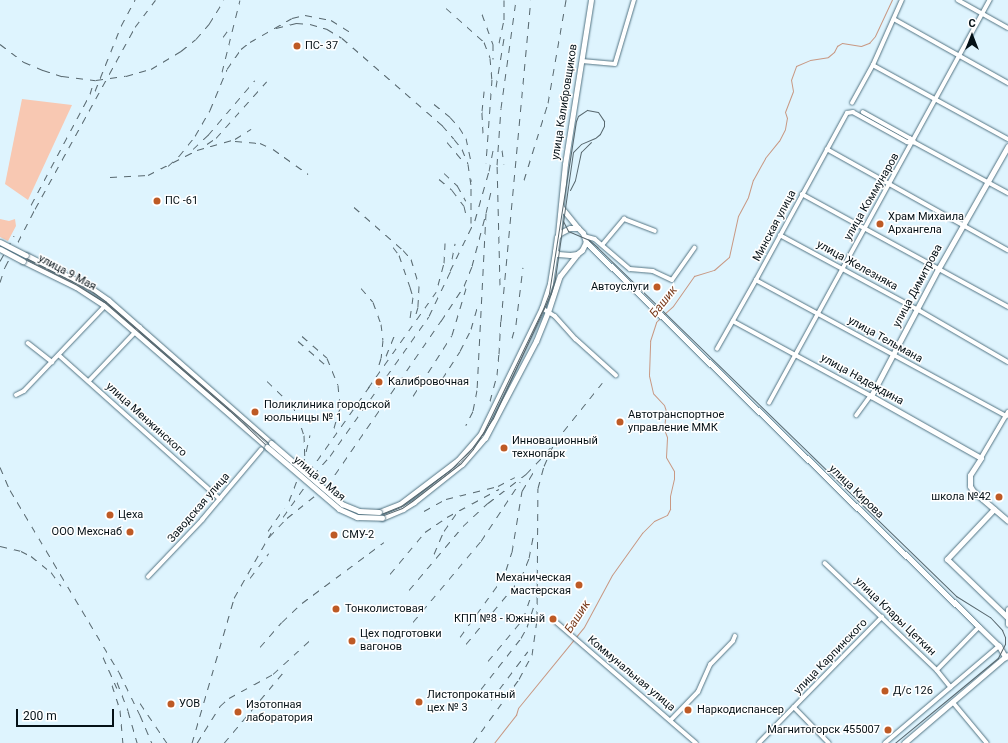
<!DOCTYPE html>
<html>
<head>
<meta charset="utf-8">
<style>
  body { margin:0 }
  #map { position:relative; width:1008px; height:743px; overflow:hidden; background:#def4fe; font-family:Roboto,sans-serif }
  div>[style] { position:absolute }
  .green>* { inset:0; background:#f8c8b2 }
  .stream>* { height:1px; margin:-0.5px; padding:0 0.5px; transform-origin:0.5px; border-radius:0.5px; background:#c89883 }
  .roads { filter:drop-shadow(0 0 1px #537483) drop-shadow(0 0 1px #537483) }
  .street>* { height:3.5px; margin:-1.75px; padding:0 1.75px; transform-origin:1.75px; border-radius:1.75px; background:#fff }
  .secondary>* { height:5px; margin:-2.5px; padding:0 2.5px; transform-origin:2.5px; border-radius:2.5px; background:#fff }
  .tram>* { height:1px; margin:-0.5px; padding:0 0.5px; transform-origin:0.5px; border-radius:0.5px; background:#57676e }
  .rail>* { height:1px; margin-top:-0.5px; transform-origin:0; background:repeating-linear-gradient(90deg,#57676e 0 7px,transparent 0 14px) }
  .bridges { filter:drop-shadow(0 0 1px #537483) drop-shadow(0 0 1px #537483) }
  .secondary-bridge>* { height:5px; margin:-2.5px; padding:0 2.5px; transform-origin:2.5px; border-radius:2.5px; background:#fff }
  .dots>* { width:11px; height:11px; translate:-50% -50%; box-sizing:border-box; border:2px solid #fff; border-radius:50% }
  span { translate:-50% -50%; white-space:nowrap; text-align:center; line-height:1.15; -webkit-text-stroke:3px #fff; paint-order:stroke }
  .poi-label { font-size:11px; color:#051117 }
  .left { translate:0 -50%; text-align:left }
  .right { translate:-100% -50%; text-align:right }
  .street-label { font-size:11px; color:#051117 }
  .water-label { font-size:12px; color:#7b3e1f; font-style:italic }
  .north { position:absolute; left:952px; top:16px; width:40px; height:40px; -webkit-text-stroke:3px #fff; paint-order:stroke; rotate:0deg; font-size:11px; font-weight:700; line-height:16px; text-align:center; color:#051117 }
  .north::after { content:''; display:block; margin:auto; width:14px; height:18px; background:#051117; clip-path:polygon(50% 0,100% 100%,50% 72%,0 100%) }
  .scale { position:absolute; left:16px; top:709px; width:98px; height:18px; box-sizing:border-box; border:2px solid #051117; border-top:0; padding-left:5px; font-size:12px; line-height:14px; white-space:nowrap; color:#051117; -webkit-text-stroke:3px #fff; paint-order:stroke }
</style>
</head>
<body>
<div id="map">
  <div class="green">
    <div style="clip-path:polygon(22px 99px,72px 105px,28px 200px,5px 184px)"></div>
    <div style="clip-path:polygon(0 219px,9px 221px,15px 219px,16px 226px,8px 241px,0 237px)"></div>
  </div>
  <div class="stream">
    <div style="left:663px;top:315px;width:13px;rotate:-42deg"></div>
    <div style="left:673px;top:306px;width:37px;rotate:-55deg"></div>
    <div style="left:694px;top:276px;width:21px;rotate:-17deg"></div>
    <div style="left:714px;top:270px;width:20px;rotate:-41deg"></div>
    <div style="left:729px;top:257px;width:42px;rotate:-77.6deg"></div>
    <div style="left:738px;top:216px;width:21px;rotate:-62deg"></div>
    <div style="left:748px;top:197px;width:18px;rotate:-74deg"></div>
    <div style="left:753px;top:180px;width:25px;rotate:-61deg"></div>
    <div style="left:765px;top:158px;width:22px;rotate:-51deg"></div>
    <div style="left:779px;top:141px;width:13px;rotate:-63deg"></div>
    <div style="left:785px;top:129px;width:11px;rotate:-80deg"></div>
    <div style="left:787px;top:118px;width:6px;rotate:-108deg"></div>
    <div style="left:785px;top:112px;width:22px;rotate:-69deg"></div>
    <div style="left:793px;top:91px;width:11px;rotate:-100deg"></div>
    <div style="left:791px;top:80px;width:15px;rotate:-70deg"></div>
    <div style="left:796px;top:66px;width:15px;rotate:-23deg"></div>
    <div style="left:810px;top:60px;width:18px;rotate:-9deg"></div>
    <div style="left:828px;top:57px;width:8px;rotate:-40deg"></div>
    <div style="left:834px;top:52px;width:7px;rotate:-63deg"></div>
    <div style="left:837px;top:46px;width:6px;rotate:-31deg"></div>
    <div style="left:842px;top:43px;width:19px;rotate:9deg"></div>
    <div style="left:861px;top:46px;width:9px;rotate:-21deg"></div>
    <div style="left:869px;top:43px;width:9px;rotate:-49deg"></div>
    <div style="left:875px;top:36px;width:40px;rotate:-65deg"></div>
    <div style="left:494px;top:743px;width:36px;rotate:-52deg"></div>
    <div style="left:516px;top:715px;width:7px;rotate:-74deg"></div>
    <div style="left:518px;top:708px;width:104px;rotate:-50.8deg"></div>
    <div style="left:584px;top:627px;width:59px;rotate:-61.7deg"></div>
    <div style="left:612px;top:575px;width:52px;rotate:-54.5deg"></div>
    <div style="left:642px;top:533px;width:17px;rotate:-45deg"></div>
    <div style="left:654px;top:521px;width:14px;rotate:-25deg"></div>
    <div style="left:667px;top:515px;width:7px;rotate:-63deg"></div>
    <div style="left:670px;top:509px;width:13px;rotate:-90deg"></div>
    <div style="left:670px;top:496px;width:17px;rotate:-77deg"></div>
    <div style="left:674px;top:479px;width:8px;rotate:-90deg"></div>
    <div style="left:674px;top:471px;width:16px;rotate:-120deg"></div>
    <div style="left:666px;top:457px;width:20px;rotate:-87deg"></div>
    <div style="left:667px;top:437px;width:9px;rotate:-111deg"></div>
    <div style="left:664px;top:429px;width:18px;rotate:-84deg"></div>
    <div style="left:666px;top:411px;width:6px;rotate:-108deg"></div>
    <div style="left:664px;top:405px;width:16px;rotate:-133deg"></div>
    <div style="left:653px;top:393px;width:18px;rotate:-103deg"></div>
    <div style="left:649px;top:375px;width:34px;rotate:-88deg"></div>
    <div style="left:650px;top:341px;width:20px;rotate:-72deg"></div>
    <div style="left:656px;top:322px;width:7px;rotate:-45deg"></div>
  </div>
  <div class="roads">
    <div class="street">
      <div style="left:958px;top:0;width:57px;rotate:29.2deg"></div>
      <div style="left:894px;top:19px;width:131px;rotate:29.3deg"></div>
      <div style="left:582px;top:61px;width:33px;rotate:5deg"></div>
      <div style="left:615px;top:64px;width:67px;rotate:-73.5deg"></div>
      <div style="left:873px;top:65px;width:154px;rotate:28.7deg"></div>
      <div style="left:852px;top:103px;width:43px;rotate:-61.1deg"></div>
      <div style="left:873px;top:65px;width:71px;rotate:-66deg"></div>
      <div style="left:863px;top:112px;width:54px;rotate:29deg"></div>
      <div style="left:910px;top:138px;width:6px;rotate:45deg"></div>
      <div style="left:827px;top:149px;width:207px;rotate:29.2deg"></div>
      <div style="left:802px;top:194px;width:235px;rotate:28.7deg"></div>
      <div style="left:780px;top:235px;width:156px;rotate:28.4deg"></div>
      <div style="left:917px;top:309px;width:105px;rotate:30.2deg"></div>
      <div style="left:584px;top:236px;width:11px;rotate:15deg"></div>
      <div style="left:595px;top:239px;width:46px;rotate:40.6deg"></div>
      <div style="left:630px;top:269px;width:23px;rotate:5deg"></div>
      <div style="left:653px;top:271px;width:21px;rotate:25deg"></div>
      <div style="left:672px;top:280px;width:39px;rotate:-55deg"></div>
      <div style="left:603px;top:244px;width:33px;rotate:-50deg"></div>
      <div style="left:624px;top:219px;width:33px;rotate:21deg"></div>
      <div style="left:756px;top:280px;width:285px;rotate:28.5deg"></div>
      <div style="left:542px;top:308px;width:15px;rotate:32deg"></div>
      <div style="left:555px;top:316px;width:31px;rotate:48deg"></div>
      <div style="left:576px;top:339px;width:54px;rotate:42deg"></div>
      <div style="left:733px;top:321px;width:157px;rotate:28.5deg"></div>
      <div style="left:871px;top:396px;width:24px;rotate:126deg"></div>
      <div style="left:28px;top:343px;width:31px;rotate:38deg"></div>
      <div style="left:717px;top:349px;width:79px;rotate:-60.5deg"></div>
      <div style="left:756px;top:280px;width:190px;rotate:-61.4deg"></div>
      <div style="left:847px;top:113px;width:6px;rotate:-9deg"></div>
      <div style="left:853px;top:112px;width:62px;rotate:29.1deg"></div>
      <div style="left:907px;top:142px;width:7px"></div>
      <div style="left:914px;top:142px;width:107px;rotate:28.5deg"></div>
      <div style="left:59px;top:355px;width:216px;rotate:41.8deg"></div>
      <div style="left:89px;top:381px;width:74px;rotate:-46.6deg"></div>
      <div style="left:16px;top:395px;width:9px;rotate:-27deg"></div>
      <div style="left:24px;top:391px;width:117px;rotate:-46.4deg"></div>
      <div style="left:769px;top:403px;width:460px;rotate:-61.3deg"></div>
      <div style="left:981px;top:458px;width:53px;rotate:-59.6deg"></div>
      <div style="left:825px;top:563px;width:155px;rotate:43.7deg"></div>
      <div style="left:937px;top:670px;width:22px;rotate:51deg"></div>
      <div style="left:148px;top:577px;width:79px;rotate:-46.5deg"></div>
      <div style="left:202px;top:520px;width:92px;rotate:-49.9deg"></div>
      <div style="left:554px;top:620px;width:188px;rotate:40.9deg"></div>
      <div style="left:937px;top:670px;width:60px;rotate:-45.7deg"></div>
      <div style="left:953px;top:702px;width:53px;rotate:50.3deg"></div>
      <div style="left:794px;top:707px;width:50px;rotate:45.8deg"></div>
      <div style="left:671px;top:720px;width:39px;rotate:-46deg"></div>
      <div style="left:698px;top:692px;width:30px;rotate:-66deg"></div>
      <div style="left:710px;top:665px;width:33px;rotate:-46deg"></div>
      <div style="left:733px;top:641px;width:5px;rotate:-68deg"></div>
      <div style="left:759px;top:743px;width:176px;rotate:-45.7deg"></div>
      <div style="left:885px;top:743px;width:150px;rotate:-40.4deg"></div>
    </div>
    <div class="secondary">
      <div style="left:1008px;top:146px;width:142px;rotate:119.6deg"></div>
      <div style="left:938px;top:269px;width:144px;rotate:117.8deg"></div>
      <div style="left:871px;top:396px;width:126px;rotate:29.4deg"></div>
      <div style="left:981px;top:458px;width:20px;rotate:123deg"></div>
      <div style="left:970px;top:475px;width:11px;rotate:90deg"></div>
      <div style="left:970px;top:486px;width:6px;rotate:59deg"></div>
      <div style="left:973px;top:491px;width:46px;rotate:40.6deg"></div>
      <div style="left:561px;top:207px;width:27px;rotate:51deg"></div>
      <div style="left:570px;top:228px;width:8px"></div>
      <div style="left:578px;top:228px;width:7px;rotate:45deg"></div>
      <div style="left:583px;top:233px;width:9px;rotate:72deg"></div>
      <div style="left:586px;top:242px;width:9px;rotate:117deg"></div>
      <div style="left:582px;top:250px;width:6px;rotate:141deg"></div>
      <div style="left:577px;top:254px;width:7px;rotate:172deg"></div>
      <div style="left:570px;top:255px;width:12px;rotate:-175deg"></div>
      <div style="left:558px;top:254px;width:4px;rotate:-135deg"></div>
      <div style="left:555px;top:251px;width:14px;rotate:-82deg"></div>
      <div style="left:557px;top:237px;width:5px;rotate:-53deg"></div>
      <div style="left:560px;top:233px;width:11px;rotate:-27deg"></div>
      <div style="left:558px;top:234px;width:70px;rotate:-84.3deg"></div>
      <div style="left:565px;top:164px;width:166px;rotate:-81deg"></div>
      <div style="left:586px;top:242px;width:550px;rotate:44.41deg"></div>
      <div style="left:979px;top:627px;width:28px;rotate:44deg"></div>
      <div style="left:999px;top:646px;width:13px;rotate:61deg"></div>
      <div style="left:26px;top:255px;width:73px;rotate:26.9deg"></div>
      <div style="left:91px;top:288px;width:21px;rotate:35deg"></div>
      <div style="left:108px;top:300px;width:217px;rotate:41.3deg"></div>
      <div style="left:23px;top:261px;width:59px;rotate:26.1deg"></div>
      <div style="left:76px;top:287px;width:35px;rotate:33deg"></div>
      <div style="left:105px;top:306px;width:215px;rotate:41deg"></div>
      <div style="left:994px;top:509px;width:69px;rotate:133.2deg"></div>
      <div style="left:947px;top:559px;width:83px;rotate:44deg"></div>
      <div style="left:379px;top:512px;width:22px;rotate:-21deg"></div>
      <div style="left:400px;top:504px;width:73px;rotate:-37.2deg"></div>
      <div style="left:458px;top:460px;width:33px;rotate:-49deg"></div>
      <div style="left:480px;top:435px;width:141px;rotate:-64deg"></div>
      <div style="left:542px;top:308px;width:26px;rotate:-72deg"></div>
      <div style="left:550px;top:283px;width:32px;rotate:-81deg"></div>
      <div style="left:382px;top:518px;width:23px;rotate:-23deg"></div>
      <div style="left:403px;top:509px;width:13px;rotate:-32deg"></div>
      <div style="left:414px;top:502px;width:61px;rotate:-38.4deg"></div>
      <div style="left:462px;top:464px;width:35px;rotate:-49deg"></div>
      <div style="left:485px;top:438px;width:110px;rotate:-62.3deg"></div>
      <div style="left:536px;top:341px;width:31px;rotate:-68deg"></div>
      <div style="left:548px;top:312px;width:38px;rotate:-72deg"></div>
      <div style="left:560px;top:276px;width:28px;rotate:-52deg"></div>
      <div style="left:1008px;top:609px;width:15px;rotate:90deg"></div>
      <div style="left:904px;top:743px;width:135px;rotate:-40.5deg"></div>
    </div>
  </div>
  <div class="tram">
    <div style="left:570px;top:190px;width:11px;rotate:-63deg"></div>
    <div style="left:575px;top:180px;width:29px;rotate:-78deg"></div>
    <div style="left:581px;top:152px;width:14px;rotate:-45deg"></div>
    <div style="left:563px;top:221px;width:11px;rotate:63deg"></div>
    <div style="left:568px;top:231px;width:23px;rotate:23deg"></div>
    <div style="left:589px;top:240px;width:11px;rotate:41deg"></div>
    <div style="left:597px;top:247px;width:501px;rotate:44.19deg"></div>
    <div style="left:956px;top:596px;width:40px;rotate:32deg"></div>
    <div style="left:990px;top:617px;width:18px;rotate:47deg"></div>
    <div style="left:1002px;top:630px;width:8px;rotate:67deg"></div>
    <div style="left:1005px;top:637px;width:7px;rotate:90deg"></div>
    <div style="left:1005px;top:644px;width:16px;rotate:117deg"></div>
    <div style="left:998px;top:658px;width:134px;rotate:140.5deg"></div>
    <div style="left:0;top:245px;width:101px;rotate:26.6deg"></div>
    <div style="left:90px;top:290px;width:19px;rotate:36deg"></div>
    <div style="left:105px;top:301px;width:313px;rotate:41deg"></div>
    <div style="left:341px;top:506px;width:26px;rotate:21deg"></div>
    <div style="left:365px;top:515px;width:16px;rotate:-4deg"></div>
    <div style="left:381px;top:514px;width:22px;rotate:-22deg"></div>
    <div style="left:401px;top:506px;width:61px;rotate:-36.3deg"></div>
    <div style="left:450px;top:470px;width:31px;rotate:-45deg"></div>
    <div style="left:472px;top:448px;width:19px;rotate:-54deg"></div>
    <div style="left:483px;top:433px;width:138px;rotate:-64.2deg"></div>
    <div style="left:543px;top:309px;width:17px;rotate:-69deg"></div>
    <div style="left:549px;top:293px;width:174px;rotate:-81.1deg"></div>
    <div style="left:576px;top:121px;width:5px;rotate:-68deg"></div>
    <div style="left:578px;top:116px;width:11px;rotate:-34deg"></div>
    <div style="left:587px;top:110px;width:11px;rotate:10deg"></div>
    <div style="left:598px;top:112px;width:11px;rotate:56deg"></div>
    <div style="left:604px;top:121px;width:5px;rotate:90deg"></div>
    <div style="left:604px;top:126px;width:9px;rotate:117deg"></div>
    <div style="left:600px;top:134px;width:6px;rotate:141deg"></div>
    <div style="left:595px;top:138px;width:15px;rotate:157deg"></div>
    <div style="left:581px;top:144px;width:11px;rotate:135deg"></div>
    <div style="left:573px;top:152px;width:128px;rotate:98.1deg"></div>
    <div style="left:555px;top:279px;width:15px;rotate:106deg"></div>
    <div style="left:551px;top:293px;width:138px;rotate:114.9deg"></div>
    <div style="left:493px;top:418px;width:37px;rotate:123deg"></div>
    <div style="left:473px;top:449px;width:18px;rotate:131deg"></div>
    <div style="left:461px;top:463px;width:62px;rotate:142.2deg"></div>
    <div style="left:412px;top:501px;width:12px;rotate:145deg"></div>
    <div style="left:402px;top:508px;width:22px;rotate:159deg"></div>
    <div style="left:381px;top:516px;width:23px;rotate:-178deg"></div>
    <div style="left:358px;top:515px;width:20px;rotate:-156deg"></div>
    <div style="left:340px;top:507px;width:94px;rotate:-140.2deg"></div>
    <div style="left:268px;top:447px;width:52px;rotate:-136.5deg"></div>
    <div style="left:230px;top:411px;width:167px;rotate:-139.1deg"></div>
    <div style="left:104px;top:302px;width:32px;rotate:-148deg"></div>
    <div style="left:77px;top:285px;width:86px;rotate:-153.7deg"></div>
  </div>
  <div class="rail">
    <div style="left:446px;top:8px;width:51px;rotate:41.8deg"></div>
    <div style="left:484px;top:42px;width:17px;rotate:69deg"></div>
    <div style="left:490px;top:58px;width:21px;rotate:85deg"></div>
    <div style="left:492px;top:79px;width:84px;rotate:94.1deg"></div>
    <div style="left:482px;top:14px;width:32px;rotate:70deg"></div>
    <div style="left:493px;top:44px;width:15px;rotate:90deg"></div>
    <div style="left:276px;top:28px;width:21px;rotate:-14deg"></div>
    <div style="left:296px;top:23px;width:14px;rotate:4deg"></div>
    <div style="left:310px;top:24px;width:18px;rotate:16deg"></div>
    <div style="left:327px;top:29px;width:17px;rotate:31deg"></div>
    <div style="left:342px;top:38px;width:133px;rotate:41deg"></div>
    <div style="left:442px;top:125px;width:18px;rotate:49deg"></div>
    <div style="left:454px;top:139px;width:13px;rotate:51deg"></div>
    <div style="left:462px;top:149px;width:16px;rotate:68deg"></div>
    <div style="left:468px;top:164px;width:21px;rotate:82deg"></div>
    <div style="left:223px;top:37px;width:14px;rotate:-54deg"></div>
    <div style="left:499px;top:43px;width:24px;rotate:-78deg"></div>
    <div style="left:504px;top:20px;width:20px;rotate:-90deg"></div>
    <div style="left:0;top:44px;width:30px;rotate:37deg"></div>
    <div style="left:24px;top:62px;width:21px;rotate:23deg"></div>
    <div style="left:43px;top:70px;width:20px;rotate:18deg"></div>
    <div style="left:62px;top:76px;width:34px;rotate:7deg"></div>
    <div style="left:96px;top:80px;width:30px;rotate:-8deg"></div>
    <div style="left:126px;top:76px;width:26px;rotate:-16deg"></div>
    <div style="left:151px;top:69px;width:35px;rotate:-31deg"></div>
    <div style="left:181px;top:51px;width:19px;rotate:-39deg"></div>
    <div style="left:196px;top:39px;width:20px;rotate:-49deg"></div>
    <div style="left:209px;top:24px;width:28px;rotate:-58deg"></div>
    <div style="left:222px;top:72px;width:74px;rotate:-76deg"></div>
    <div style="left:496px;top:87px;width:50px;rotate:-80.7deg"></div>
    <div style="left:95px;top:91px;width:70px;rotate:-68.2deg"></div>
    <div style="left:121px;top:26px;width:30px;rotate:-62deg"></div>
    <div style="left:434px;top:104px;width:21px;rotate:39deg"></div>
    <div style="left:450px;top:117px;width:13px;rotate:48deg"></div>
    <div style="left:459px;top:127px;width:13px;rotate:58deg"></div>
    <div style="left:466px;top:138px;width:24px;rotate:78deg"></div>
    <div style="left:483px;top:133px;width:22px;rotate:-93deg"></div>
    <div style="left:482px;top:111px;width:20px;rotate:-84deg"></div>
    <div style="left:235px;top:141px;width:25px;rotate:5deg"></div>
    <div style="left:260px;top:143px;width:14px;rotate:25deg"></div>
    <div style="left:273px;top:149px;width:43px;rotate:35.5deg"></div>
    <div style="left:447px;top:142px;width:23px;rotate:50deg"></div>
    <div style="left:207px;top:144px;width:11px;rotate:-34deg"></div>
    <div style="left:216px;top:138px;width:76px;rotate:-48.2deg"></div>
    <div style="left:193px;top:149px;width:21px;rotate:-43deg"></div>
    <div style="left:208px;top:135px;width:72px;rotate:-49.5deg"></div>
    <div style="left:502px;top:150px;width:14px;rotate:82deg"></div>
    <div style="left:168px;top:166px;width:15px;rotate:-42deg"></div>
    <div style="left:179px;top:156px;width:26px;rotate:-51deg"></div>
    <div style="left:195px;top:136px;width:30px;rotate:-60deg"></div>
    <div style="left:210px;top:110px;width:44px;rotate:-67.5deg"></div>
    <div style="left:227px;top:69px;width:24px;rotate:-55deg"></div>
    <div style="left:241px;top:49px;width:11px;rotate:-38deg"></div>
    <div style="left:250px;top:42px;width:48px;rotate:-29.7deg"></div>
    <div style="left:292px;top:18px;width:13px;rotate:-13deg"></div>
    <div style="left:305px;top:15px;width:26px;rotate:11deg"></div>
    <div style="left:331px;top:20px;width:28px;rotate:32deg"></div>
    <div style="left:444px;top:173px;width:18px;rotate:43deg"></div>
    <div style="left:457px;top:185px;width:18px;rotate:61deg"></div>
    <div style="left:110px;top:177px;width:38px;rotate:-3deg"></div>
    <div style="left:148px;top:175px;width:55px;rotate:-27deg"></div>
    <div style="left:197px;top:150px;width:40px;rotate:-16deg"></div>
    <div style="left:235px;top:139px;width:19px;rotate:-32deg"></div>
    <div style="left:439px;top:179px;width:17px;rotate:40deg"></div>
    <div style="left:452px;top:190px;width:20px;rotate:53deg"></div>
    <div style="left:464px;top:206px;width:13px;rotate:77deg"></div>
    <div style="left:524px;top:180px;width:81px;rotate:-72.7deg"></div>
    <div style="left:548px;top:103px;width:105px;rotate:-80.1deg"></div>
    <div style="left:31px;top:205px;width:126px;rotate:-62deg"></div>
    <div style="left:90px;top:94px;width:10px;rotate:-73deg"></div>
    <div style="left:354px;top:207px;width:65px;rotate:41.3deg"></div>
    <div style="left:403px;top:250px;width:12px;rotate:48deg"></div>
    <div style="left:411px;top:259px;width:28px;rotate:73deg"></div>
    <div style="left:419px;top:286px;width:21px;rotate:93deg"></div>
    <div style="left:418px;top:307px;width:10px;rotate:107deg"></div>
    <div style="left:486px;top:213px;width:26px;rotate:-77deg"></div>
    <div style="left:471px;top:223px;width:44px;rotate:-90deg"></div>
    <div style="left:393px;top:247px;width:10px;rotate:53deg"></div>
    <div style="left:399px;top:255px;width:34px;rotate:71deg"></div>
    <div style="left:410px;top:287px;width:10px;rotate:73deg"></div>
    <div style="left:413px;top:297px;width:21px;rotate:98deg"></div>
    <div style="left:452px;top:259px;width:16px;rotate:-79deg"></div>
    <div style="left:0;top:261px;width:29px;rotate:-61deg"></div>
    <div style="left:450px;top:271px;width:57px;rotate:-63.9deg"></div>
    <div style="left:475px;top:220px;width:51px;rotate:-74.1deg"></div>
    <div style="left:489px;top:171px;width:26px;rotate:-79deg"></div>
    <div style="left:0;top:282px;width:16px;rotate:-72deg"></div>
    <div style="left:5px;top:267px;width:65px;rotate:-62.7deg"></div>
    <div style="left:35px;top:209px;width:208px;rotate:-61.2deg"></div>
    <div style="left:135px;top:27px;width:34px;rotate:-53deg"></div>
    <div style="left:438px;top:285px;width:23px;rotate:-75deg"></div>
    <div style="left:444px;top:263px;width:20px;rotate:-87deg"></div>
    <div style="left:500px;top:285px;width:120px;rotate:-91.4deg"></div>
    <div style="left:497px;top:165px;width:57px;rotate:-86deg"></div>
    <div style="left:501px;top:108px;width:109px;rotate:-82.1deg"></div>
    <div style="left:361px;top:288px;width:18px;rotate:49deg"></div>
    <div style="left:373px;top:302px;width:23px;rotate:70deg"></div>
    <div style="left:381px;top:324px;width:16px;rotate:83deg"></div>
    <div style="left:383px;top:340px;width:18px;rotate:96deg"></div>
    <div style="left:381px;top:358px;width:14px;rotate:107deg"></div>
    <div style="left:302px;top:336px;width:33px;rotate:41deg"></div>
    <div style="left:327px;top:358px;width:29px;rotate:68deg"></div>
    <div style="left:338px;top:385px;width:23px;rotate:85deg"></div>
    <div style="left:340px;top:408px;width:24px;rotate:107deg"></div>
    <div style="left:512px;top:338px;width:15px;rotate:-74deg"></div>
    <div style="left:516px;top:324px;width:57px;rotate:-83deg"></div>
    <div style="left:298px;top:341px;width:38px;rotate:41deg"></div>
    <div style="left:386px;top:356px;width:24px;rotate:-68deg"></div>
    <div style="left:442px;top:379px;width:33px;rotate:-57deg"></div>
    <div style="left:460px;top:351px;width:25px;rotate:-63deg"></div>
    <div style="left:471px;top:329px;width:22px;rotate:-74deg"></div>
    <div style="left:267px;top:381px;width:33px;rotate:44deg"></div>
    <div style="left:291px;top:404px;width:12px;rotate:59deg"></div>
    <div style="left:297px;top:414px;width:22px;rotate:72deg"></div>
    <div style="left:304px;top:435px;width:24px;rotate:88deg"></div>
    <div style="left:368px;top:388px;width:118px;rotate:-54.7deg"></div>
    <div style="left:413px;top:396px;width:72px;rotate:-57.4deg"></div>
    <div style="left:452px;top:335px;width:52px;rotate:-73.3deg"></div>
    <div style="left:490px;top:401px;width:27px;rotate:-75deg"></div>
    <div style="left:497px;top:375px;width:21px;rotate:-85deg"></div>
    <div style="left:499px;top:354px;width:33px;rotate:-87deg"></div>
    <div style="left:501px;top:321px;width:322px;rotate:-84.7deg"></div>
    <div style="left:0;top:467px;width:25px;rotate:67deg"></div>
    <div style="left:10px;top:490px;width:212px;rotate:59.1deg"></div>
    <div style="left:119px;top:672px;width:48px;rotate:64deg"></div>
    <div style="left:140px;top:715px;width:30px;rotate:67deg"></div>
    <div style="left:309px;top:472px;width:108px;rotate:-54.8deg"></div>
    <div style="left:289px;top:501px;width:39px;rotate:-69deg"></div>
    <div style="left:303px;top:465px;width:31px;rotate:-77deg"></div>
    <div style="left:424px;top:511px;width:25px;rotate:-29deg"></div>
    <div style="left:446px;top:499px;width:54px;rotate:-14deg"></div>
    <div style="left:498px;top:486px;width:19px;rotate:-28deg"></div>
    <div style="left:283px;top:517px;width:52px;rotate:-54.5deg"></div>
    <div style="left:313px;top:475px;width:25px;rotate:-48deg"></div>
    <div style="left:330px;top:456px;width:171px;rotate:-54.7deg"></div>
    <div style="left:429px;top:316px;width:55px;rotate:-64.4deg"></div>
    <div style="left:268px;top:531px;width:28px;rotate:-55deg"></div>
    <div style="left:269px;top:537px;width:26px;rotate:-47deg"></div>
    <div style="left:287px;top:518px;width:51px;rotate:-38.7deg"></div>
    <div style="left:327px;top:486px;width:201px;rotate:-55.4deg"></div>
    <div style="left:441px;top:321px;width:42px;rotate:-56.7deg"></div>
    <div style="left:464px;top:286px;width:22px;rotate:-68deg"></div>
    <div style="left:472px;top:266px;width:55px;rotate:-75.2deg"></div>
    <div style="left:486px;top:213px;width:177px;rotate:92.9deg"></div>
    <div style="left:477px;top:390px;width:21px;rotate:101deg"></div>
    <div style="left:473px;top:411px;width:16px;rotate:117deg"></div>
    <div style="left:0;top:546px;width:22px;rotate:13deg"></div>
    <div style="left:21px;top:551px;width:11px;rotate:27deg"></div>
    <div style="left:31px;top:556px;width:26px;rotate:39deg"></div>
    <div style="left:51px;top:572px;width:17px;rotate:54deg"></div>
    <div style="left:434px;top:554px;width:25px;rotate:-67deg"></div>
    <div style="left:444px;top:531px;width:21px;rotate:-55deg"></div>
    <div style="left:390px;top:574px;width:55px;rotate:-50.2deg"></div>
    <div style="left:425px;top:532px;width:27px;rotate:-34deg"></div>
    <div style="left:447px;top:517px;width:59px;rotate:-28.3deg"></div>
    <div style="left:250px;top:578px;width:31px;rotate:-53deg"></div>
    <div style="left:409px;top:590px;width:84px;rotate:-49.8deg"></div>
    <div style="left:463px;top:526px;width:34px;rotate:-43deg"></div>
    <div style="left:488px;top:503px;width:48px;rotate:-37.3deg"></div>
    <div style="left:526px;top:474px;width:29px;rotate:-46deg"></div>
    <div style="left:546px;top:453px;width:90px;rotate:-51.3deg"></div>
    <div style="left:413px;top:622px;width:106px;rotate:-50deg"></div>
    <div style="left:481px;top:541px;width:71px;rotate:-56.5deg"></div>
    <div style="left:460px;top:637px;width:72px;rotate:-54.1deg"></div>
    <div style="left:502px;top:579px;width:10px;rotate:-66deg"></div>
    <div style="left:506px;top:570px;width:19px;rotate:-72deg"></div>
    <div style="left:512px;top:552px;width:62px;rotate:-80.7deg"></div>
    <div style="left:522px;top:491px;width:26px;rotate:-59deg"></div>
    <div style="left:466px;top:644px;width:86px;rotate:-50.2deg"></div>
    <div style="left:521px;top:578px;width:22px;rotate:-68deg"></div>
    <div style="left:529px;top:558px;width:21px;rotate:-79deg"></div>
    <div style="left:260px;top:647px;width:33px;rotate:-49deg"></div>
    <div style="left:282px;top:622px;width:28px;rotate:-44deg"></div>
    <div style="left:302px;top:603px;width:102px;rotate:-36.6deg"></div>
    <div style="left:103px;top:657px;width:34px;rotate:66deg"></div>
    <div style="left:488px;top:661px;width:55px;rotate:-50.2deg"></div>
    <div style="left:523px;top:619px;width:34px;rotate:-71deg"></div>
    <div style="left:117px;top:682px;width:31px;rotate:69deg"></div>
    <div style="left:128px;top:711px;width:33px;rotate:74deg"></div>
    <div style="left:112px;top:685px;width:26px;rotate:72deg"></div>
    <div style="left:120px;top:710px;width:33px;rotate:85deg"></div>
    <div style="left:481px;top:689px;width:65px;rotate:-51.9deg"></div>
    <div style="left:521px;top:638px;width:13px;rotate:-61deg"></div>
    <div style="left:527px;top:627px;width:23px;rotate:-72deg"></div>
    <div style="left:491px;top:700px;width:61px;rotate:-52.9deg"></div>
    <div style="left:140px;top:703px;width:48px;rotate:56deg"></div>
    <div style="left:192px;top:743px;width:151px;rotate:-73.8deg"></div>
    <div style="left:234px;top:598px;width:75px;rotate:-60.4deg"></div>
    <div style="left:197px;top:743px;width:44px;rotate:-58.1deg"></div>
    <div style="left:220px;top:706px;width:12px;rotate:-42deg"></div>
    <div style="left:229px;top:698px;width:50px;rotate:-28.6deg"></div>
    <div style="left:273px;top:674px;width:49px;rotate:-42.5deg"></div>
    <div style="left:224px;top:743px;width:97px;rotate:-50deg"></div>
    <div style="left:473px;top:743px;width:79px;rotate:-54.3deg"></div>
    <div style="left:519px;top:679px;width:27px;rotate:-62deg"></div>
    <div style="left:532px;top:655px;width:37px;rotate:-82deg"></div>
    <div style="left:537px;top:618px;width:130px;rotate:-89.6deg"></div>
    <div style="left:538px;top:488px;width:23px;rotate:-75deg"></div>
    <div style="left:544px;top:466px;width:24px;rotate:-66deg"></div>
  </div>
  <div class="bridges">
    <div class="secondary-bridge">
      <div style="left:0;top:242px;width:29px;rotate:27deg"></div>
      <div style="left:0;top:249px;width:26px;rotate:28deg"></div>
      <div style="left:271px;top:443px;width:94px;rotate:40.7deg"></div>
      <div style="left:342px;top:504px;width:18px;rotate:22deg"></div>
      <div style="left:359px;top:511px;width:20px;rotate:3deg"></div>
      <div style="left:267px;top:447px;width:95px;rotate:40.7deg"></div>
      <div style="left:339px;top:509px;width:20px;rotate:24deg"></div>
      <div style="left:357px;top:517px;width:25px;rotate:2deg"></div>
    </div>
  </div>
  <div class="dots">
    <div style="left:297px;top:46px;background:#be5a25"></div>
    <div style="left:157px;top:201px;background:#be5a25"></div>
    <div style="left:880px;top:224px;background:#be5a25"></div>
    <div style="left:657px;top:287px;background:#be5a25"></div>
    <div style="left:379px;top:382px;background:#be5a25"></div>
    <div style="left:255px;top:412px;background:#be5a25"></div>
    <div style="left:620px;top:422px;background:#be5a25"></div>
    <div style="left:504px;top:448px;background:#be5a25"></div>
    <div style="left:999px;top:497px;background:#be5a25"></div>
    <div style="left:110px;top:515px;background:#be5a25"></div>
    <div style="left:130px;top:532px;background:#be5a25"></div>
    <div style="left:334px;top:535px;background:#be5a25"></div>
    <div style="left:579px;top:585px;background:#be5a25"></div>
    <div style="left:336px;top:609px;background:#be5a25"></div>
    <div style="left:553px;top:619px;background:#be5a25"></div>
    <div style="left:352px;top:641px;background:#be5a25"></div>
    <div style="left:885px;top:691px;background:#be5a25"></div>
    <div style="left:419px;top:702px;background:#be5a25"></div>
    <div style="left:171px;top:704px;background:#be5a25"></div>
    <div style="left:688px;top:710px;background:#be5a25"></div>
    <div style="left:238px;top:712px;background:#be5a25"></div>
    <div style="left:888px;top:730px;background:#be5a25"></div>
  </div>
  <div class="poi-label">
    <span class="left" style="left:305px;top:46px">ПС- 37</span>
    <span class="left" style="left:165px;top:201px">ПС -61</span>
    <span class="left" style="left:888px;top:224px">Храм Михаила<br>Архангела</span>
    <span class="right" style="left:649px;top:287px">Автоуслуги</span>
    <span class="left" style="left:388px;top:382px">Калибровочная</span>
    <span class="left" style="left:264px;top:412px">Поликлиника городской<br>юольницы № 1</span>
    <span class="left" style="left:628px;top:422px">Автотранспортное<br>управление ММК</span>
    <span class="left" style="left:512px;top:448px">Инновационный<br>технопарк</span>
    <span class="right" style="left:991px;top:497px">школа №42</span>
    <span class="left" style="left:118px;top:515px">Цеха</span>
    <span class="right" style="left:122px;top:532px">ООО Мехснаб</span>
    <span class="left" style="left:342px;top:535px">СМУ-2</span>
    <span class="right" style="left:571px;top:585px">Механическая<br>мастерская</span>
    <span class="left" style="left:345px;top:609px">Тонколистовая</span>
    <span class="right" style="left:545px;top:619px">КПП №8 - Южный</span>
    <span class="left" style="left:360px;top:641px">Цех подготовки<br>вагонов</span>
    <span class="left" style="left:893px;top:691px">Д/с 126</span>
    <span class="left" style="left:427px;top:702px">Листопрокатный<br>цех № 3</span>
    <span class="left" style="left:179px;top:704px">УОВ</span>
    <span class="left" style="left:246px;top:712px">Изотопная<br>лаборатория</span>
    <span class="left" style="left:697px;top:710px">Наркодиспансер</span>
    <span class="right" style="left:880px;top:730px">Магнитогорск 455007</span>
  </div>
  <div class="street-label">
    <span style="left:565px;top:102px;rotate:-81deg">улица Калибровщиков</span>
    <span style="left:872px;top:197px;rotate:-60deg">улица Коммунаров</span>
    <span style="left:775px;top:226px;rotate:-62deg">Минская улица</span>
    <span style="left:857px;top:266px;rotate:29deg">улица Железняка</span>
    <span style="left:67px;top:273px;rotate:28deg">улица 9 Мая</span>
    <span style="left:918px;top:286px;rotate:-62deg">улица Димитрова</span>
    <span style="left:885px;top:340px;rotate:29deg">улица Тельмана</span>
    <span style="left:862px;top:380px;rotate:29deg">улица Надеждина</span>
    <span style="left:146px;top:420px;rotate:42deg">улица Менжинского</span>
    <span style="left:319px;top:479px;rotate:40deg">улица 9 Мая</span>
    <span style="left:856px;top:492px;rotate:44deg">улица Кирова</span>
    <span style="left:199px;top:508px;rotate:-49deg">Заводская улица</span>
    <span style="left:895px;top:617px;rotate:44deg">улица Клары Цеткин</span>
    <span style="left:831px;top:657px;rotate:-46deg">улица Карпинского</span>
    <span style="left:631px;top:674px;rotate:40deg">Коммунальная улица</span>
  </div>
  <div class="water-label">
    <span style="left:664px;top:302px;rotate:-51deg">Башик</span>
    <span style="left:578px;top:617px;rotate:-57deg">Башик</span>
  </div>
  <div class="north">С</div>
  <div class="scale">200 m</div>
</div>
</body>
</html>
